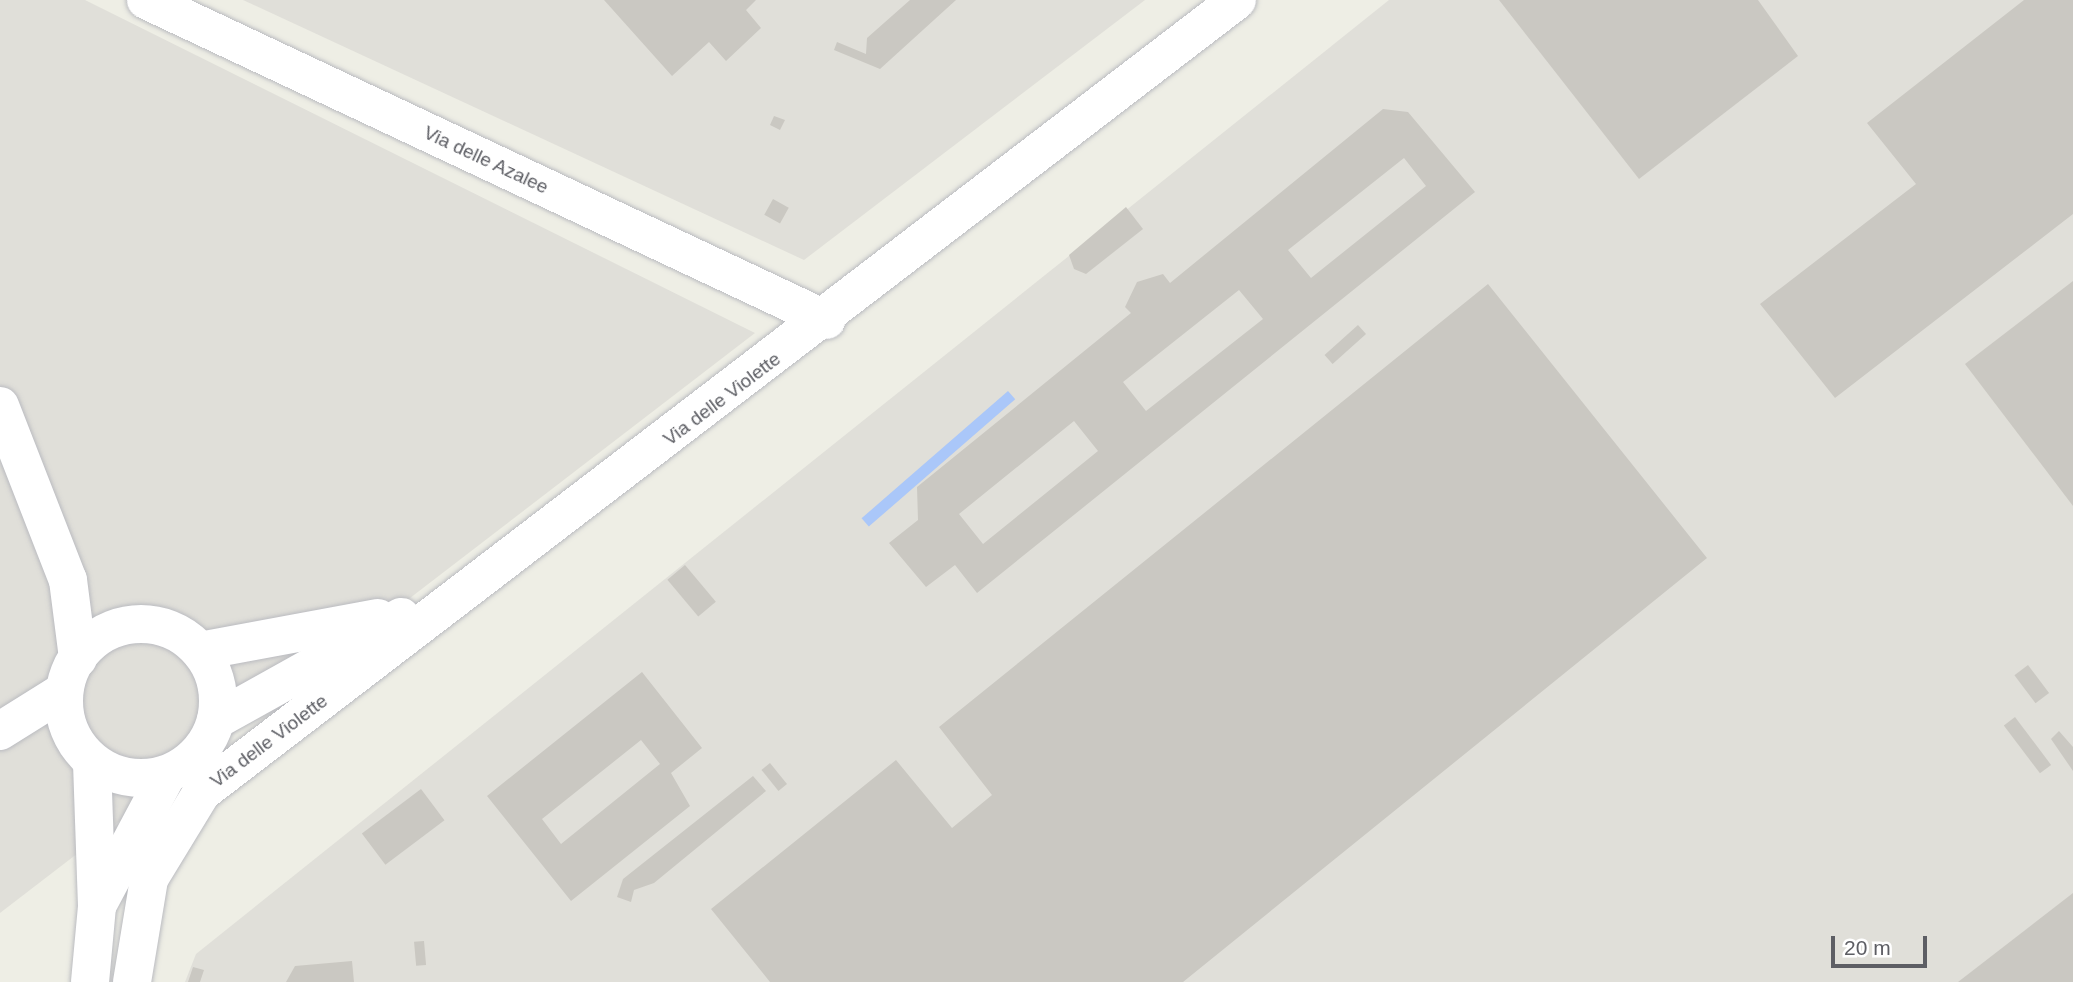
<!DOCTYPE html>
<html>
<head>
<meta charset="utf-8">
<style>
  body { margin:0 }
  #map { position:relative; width:2073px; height:982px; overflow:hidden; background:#eeeee5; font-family:Arial,sans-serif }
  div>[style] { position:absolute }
  .industrial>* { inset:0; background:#e0dfd9 }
  .water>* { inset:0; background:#aac7f9; transform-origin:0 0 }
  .building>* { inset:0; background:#cac8c2; transform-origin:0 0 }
  .roads { filter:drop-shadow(0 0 2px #babbc0) drop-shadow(0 0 2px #babbc0) }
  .minor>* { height:38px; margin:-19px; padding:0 19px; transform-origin:19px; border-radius:19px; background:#fff }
  .minor>.ring { margin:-19px; padding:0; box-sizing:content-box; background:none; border:38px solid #fff; border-radius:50% }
  span { translate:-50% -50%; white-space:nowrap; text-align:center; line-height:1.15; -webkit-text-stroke:5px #fff; paint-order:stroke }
  .street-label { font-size:19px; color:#5d5e64 }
  .scale { position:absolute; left:1831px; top:936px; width:96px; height:32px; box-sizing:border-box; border:4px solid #5d5e64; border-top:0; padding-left:9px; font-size:21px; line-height:24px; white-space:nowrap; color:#5d5e64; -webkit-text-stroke:5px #fff; paint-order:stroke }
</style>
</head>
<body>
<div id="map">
  <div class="industrial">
    <div style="clip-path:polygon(0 0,85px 0,755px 333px,0 913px)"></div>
    <div style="clip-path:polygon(243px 0,1145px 0,804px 260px)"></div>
    <div style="clip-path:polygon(1389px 0,2073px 0,2073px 982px,185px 982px,196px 954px)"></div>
  </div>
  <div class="water">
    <div style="left:1008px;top:391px;width:11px;height:194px;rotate:49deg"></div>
  </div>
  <div class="building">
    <div style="clip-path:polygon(604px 0,756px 0,746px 10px,761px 28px,726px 61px,709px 42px,672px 76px)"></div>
    <div style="clip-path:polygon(910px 0,956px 0,880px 69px,834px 50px,837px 42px,866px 54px,867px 38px)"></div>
    <div style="clip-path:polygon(1499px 0,1758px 0,1798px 56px,1639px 179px)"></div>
    <div style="clip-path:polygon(2024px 0,2073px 0,2073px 214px,1835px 398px,1760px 304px,1916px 184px,1867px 123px)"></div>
    <div style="clip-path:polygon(evenodd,1383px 109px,1408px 112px,1475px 192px,977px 593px,955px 565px,926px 587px,889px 543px,918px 520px,917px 487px,1131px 313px,1125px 307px,1137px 282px,1163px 274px,1170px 283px,1383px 109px,1404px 158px,1426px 186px,1311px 278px,1288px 250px,1404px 158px,1383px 109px,1239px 290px,1263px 319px,1146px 411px,1123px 382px,1239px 290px,1383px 109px,1074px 421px,1098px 451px,983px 544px,959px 514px,1074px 421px)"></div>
    <div style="clip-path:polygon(774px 116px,785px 120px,780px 130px,770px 125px)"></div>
    <div style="left:773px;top:199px;width:18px;height:18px;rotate:29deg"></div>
    <div style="clip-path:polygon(1126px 207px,1143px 229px,1086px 274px,1074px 269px,1069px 255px)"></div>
    <div style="clip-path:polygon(2073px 281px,2073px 506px,1965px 364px)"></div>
    <div style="clip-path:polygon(1488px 284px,1707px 558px,1183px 982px,770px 982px,711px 909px,896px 760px,952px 828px,992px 795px,939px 727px)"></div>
    <div style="left:1358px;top:325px;width:12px;height:45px;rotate:48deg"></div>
    <div style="left:685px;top:565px;width:48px;height:23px;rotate:50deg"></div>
    <div style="left:2028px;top:665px;width:35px;height:17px;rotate:53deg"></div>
    <div style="clip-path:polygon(evenodd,642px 672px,702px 748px,671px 773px,690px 806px,571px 901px,487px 796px,642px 672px,641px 740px,660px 764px,561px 844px,542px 819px,641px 740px)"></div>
    <div style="left:2015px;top:717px;width:60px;height:14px;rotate:53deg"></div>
    <div style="clip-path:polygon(2059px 731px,2073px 747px,2073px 771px,2051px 739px)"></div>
    <div style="left:770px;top:763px;width:27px;height:11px;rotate:51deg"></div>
    <div style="clip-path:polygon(753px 776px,766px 791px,654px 883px,634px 890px,631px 902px,617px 897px,623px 879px)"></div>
    <div style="left:421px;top:789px;width:39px;height:74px;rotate:53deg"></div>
    <div style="clip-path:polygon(2073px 893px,2073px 982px,1958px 982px)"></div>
    <div style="left:424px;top:941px;width:24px;height:10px;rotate:85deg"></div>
    <div style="clip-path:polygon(352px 961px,354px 982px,286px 982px,295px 966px)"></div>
    <div style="clip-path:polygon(193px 967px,204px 970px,200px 982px,188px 982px)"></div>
  </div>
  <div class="roads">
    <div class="minor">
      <div style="left:146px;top:0;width:752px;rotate:25.17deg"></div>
      <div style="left:0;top:406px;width:187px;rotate:68.7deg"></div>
      <div style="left:68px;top:580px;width:79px;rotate:82.7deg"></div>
      <div class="ring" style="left:64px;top:624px;width:116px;height:116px"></div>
      <div style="left:200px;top:651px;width:181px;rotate:-10.5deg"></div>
      <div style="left:216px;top:720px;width:212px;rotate:-29.1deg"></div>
      <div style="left:0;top:731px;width:75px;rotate:-32deg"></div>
      <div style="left:98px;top:904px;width:147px;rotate:-62deg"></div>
      <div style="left:90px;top:982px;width:76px;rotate:-84.7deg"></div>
      <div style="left:97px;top:906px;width:144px;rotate:-92deg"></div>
      <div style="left:132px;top:982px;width:104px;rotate:-80.6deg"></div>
      <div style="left:149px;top:879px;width:102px;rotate:-58.7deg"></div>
      <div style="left:202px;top:792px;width:1303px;rotate:-37.42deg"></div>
    </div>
  </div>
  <div class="street-label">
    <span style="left:486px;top:160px;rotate:25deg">Via delle Azalee</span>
    <span style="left:722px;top:399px;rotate:-37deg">Via delle Violette</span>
    <span style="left:269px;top:741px;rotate:-37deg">Via delle Violette</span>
  </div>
  <div class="scale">20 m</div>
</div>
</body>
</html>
